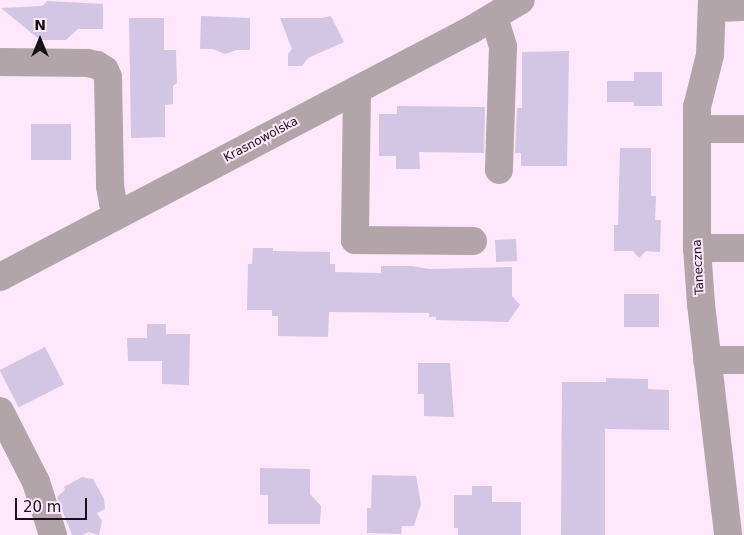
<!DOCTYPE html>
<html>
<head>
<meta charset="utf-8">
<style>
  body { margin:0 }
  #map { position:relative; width:744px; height:535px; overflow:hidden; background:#ffe7fb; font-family:"DejaVu Sans",sans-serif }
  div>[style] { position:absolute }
  .building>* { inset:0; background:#d3c5e4; transform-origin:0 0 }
  .minor>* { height:28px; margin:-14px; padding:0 14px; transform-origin:14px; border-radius:14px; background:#b2a5a9 }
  span { translate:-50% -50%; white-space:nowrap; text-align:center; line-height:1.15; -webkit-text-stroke:4px #ffe7fb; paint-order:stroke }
  .street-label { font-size:12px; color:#171016 }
  .north { position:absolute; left:15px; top:15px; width:50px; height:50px; -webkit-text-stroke:4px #ffe7fb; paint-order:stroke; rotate:0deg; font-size:14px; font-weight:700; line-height:20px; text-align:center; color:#171016 }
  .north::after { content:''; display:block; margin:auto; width:18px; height:22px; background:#171016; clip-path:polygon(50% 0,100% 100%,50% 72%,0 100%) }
  .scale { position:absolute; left:15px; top:498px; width:72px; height:22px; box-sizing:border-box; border:2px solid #171016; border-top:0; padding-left:6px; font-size:15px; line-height:18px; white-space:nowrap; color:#171016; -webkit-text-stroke:4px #ffe7fb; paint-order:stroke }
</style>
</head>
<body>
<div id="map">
  <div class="building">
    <div style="clip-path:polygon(47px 1px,103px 4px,103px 29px,78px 29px,66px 40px,40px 40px,1px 8px,42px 6px)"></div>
    <div style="clip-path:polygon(201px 16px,250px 18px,250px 50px,237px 50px,225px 54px,213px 49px,200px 49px)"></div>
    <div style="clip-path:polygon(331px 16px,344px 42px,308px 58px,302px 66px,288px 66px,288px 54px,292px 49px,280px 18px,321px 18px)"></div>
    <div style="clip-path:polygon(129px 18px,164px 18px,164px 50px,176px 50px,177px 83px,173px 86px,173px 104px,165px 105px,165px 137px,131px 138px)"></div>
    <div style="clip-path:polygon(569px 51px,567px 166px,521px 166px,521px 153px,515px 153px,517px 108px,522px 108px,522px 52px)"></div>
    <div style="clip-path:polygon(634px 72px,662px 72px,662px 106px,634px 106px,634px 102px,607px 102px,607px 81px,634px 81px)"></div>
    <div style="clip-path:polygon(397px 106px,485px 107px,484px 153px,419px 152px,420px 169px,396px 169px,396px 156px,379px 156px,379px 114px,397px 114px)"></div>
    <div style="left:31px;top:124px;width:40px;height:36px"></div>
    <div style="clip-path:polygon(620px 148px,651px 148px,651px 196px,656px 196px,655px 220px,661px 220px,660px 252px,646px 251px,639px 258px,633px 251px,614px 251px,614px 225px,618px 225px)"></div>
    <div style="left:516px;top:239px;width:22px;height:21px;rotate:87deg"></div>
    <div style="clip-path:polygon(253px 248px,273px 248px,273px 251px,330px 252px,330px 264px,335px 264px,335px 272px,381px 273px,381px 266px,411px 266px,430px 269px,512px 267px,512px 296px,520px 305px,508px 322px,436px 320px,436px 317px,429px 317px,429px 313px,329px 312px,328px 337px,278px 336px,278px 316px,272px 316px,272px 310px,247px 310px,248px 264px,252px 264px)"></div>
    <div style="left:624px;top:294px;width:35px;height:33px"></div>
    <div style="clip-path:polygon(147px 324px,166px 324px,166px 334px,190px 334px,189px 385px,162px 384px,162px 361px,128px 361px,127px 338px,147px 338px)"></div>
    <div style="left:45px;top:347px;width:42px;height:51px;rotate:63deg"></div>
    <div style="clip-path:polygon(418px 363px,450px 363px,454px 417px,424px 416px,424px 394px,418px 394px)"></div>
    <div style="clip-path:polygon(606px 378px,648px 379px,648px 389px,669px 390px,669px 430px,605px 429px,605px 535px,561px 535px,562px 382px,606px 382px)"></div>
    <div style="clip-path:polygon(260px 468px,310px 469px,310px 494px,321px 506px,320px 524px,268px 524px,268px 495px,260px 495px)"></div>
    <div style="clip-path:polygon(372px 475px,416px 476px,421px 504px,414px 526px,402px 526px,401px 534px,367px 533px,367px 508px,371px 508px)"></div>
    <div style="clip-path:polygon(82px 477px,93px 479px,104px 499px,105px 509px,97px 513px,102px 521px,99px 535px,88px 532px,82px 535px,72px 535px,57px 497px,65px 490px,64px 487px)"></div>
    <div style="clip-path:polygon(472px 486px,492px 486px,492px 502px,521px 502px,521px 535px,458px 535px,458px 528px,454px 528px,454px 495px,472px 495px)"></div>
  </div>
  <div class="minor">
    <div style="left:712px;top:0;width:55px;rotate:92.1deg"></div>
    <div style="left:710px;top:55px;width:54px;rotate:104deg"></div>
    <div style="left:697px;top:107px;width:141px;rotate:90deg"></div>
    <div style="left:697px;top:248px;width:56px;rotate:85.9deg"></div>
    <div style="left:701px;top:304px;width:233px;rotate:83.3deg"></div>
    <div style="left:713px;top:8px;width:31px;rotate:-2deg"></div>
    <div style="left:494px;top:17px;width:31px;rotate:73deg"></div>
    <div style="left:503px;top:47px;width:123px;rotate:91.9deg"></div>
    <div style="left:0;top:62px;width:87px;rotate:0.7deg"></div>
    <div style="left:87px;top:63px;width:10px;rotate:11deg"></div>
    <div style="left:97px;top:65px;width:9px;rotate:32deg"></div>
    <div style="left:105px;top:70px;width:8px;rotate:67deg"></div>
    <div style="left:108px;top:77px;width:109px;rotate:88.9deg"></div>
    <div style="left:110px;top:186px;width:17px;rotate:80deg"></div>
    <div style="left:113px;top:203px;width:13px;rotate:58deg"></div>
    <div style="left:357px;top:90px;width:150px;rotate:90.8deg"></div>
    <div style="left:355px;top:240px;width:118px;rotate:0.5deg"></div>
    <div style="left:697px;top:129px;width:47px"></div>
    <div style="left:697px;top:248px;width:47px"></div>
    <div style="left:0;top:277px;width:532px;rotate:-27.67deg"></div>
    <div style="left:471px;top:30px;width:58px;rotate:-31deg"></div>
    <div style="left:707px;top:360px;width:37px"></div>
    <div style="left:0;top:411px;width:80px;rotate:63.1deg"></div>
    <div style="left:36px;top:482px;width:56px;rotate:72.2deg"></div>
  </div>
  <div class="street-label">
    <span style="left:261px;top:140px;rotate:-28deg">Krasnowolska</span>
    <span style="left:699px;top:267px;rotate:-93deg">Taneczna</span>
  </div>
  <div class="north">N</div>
  <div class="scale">20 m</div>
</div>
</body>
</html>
